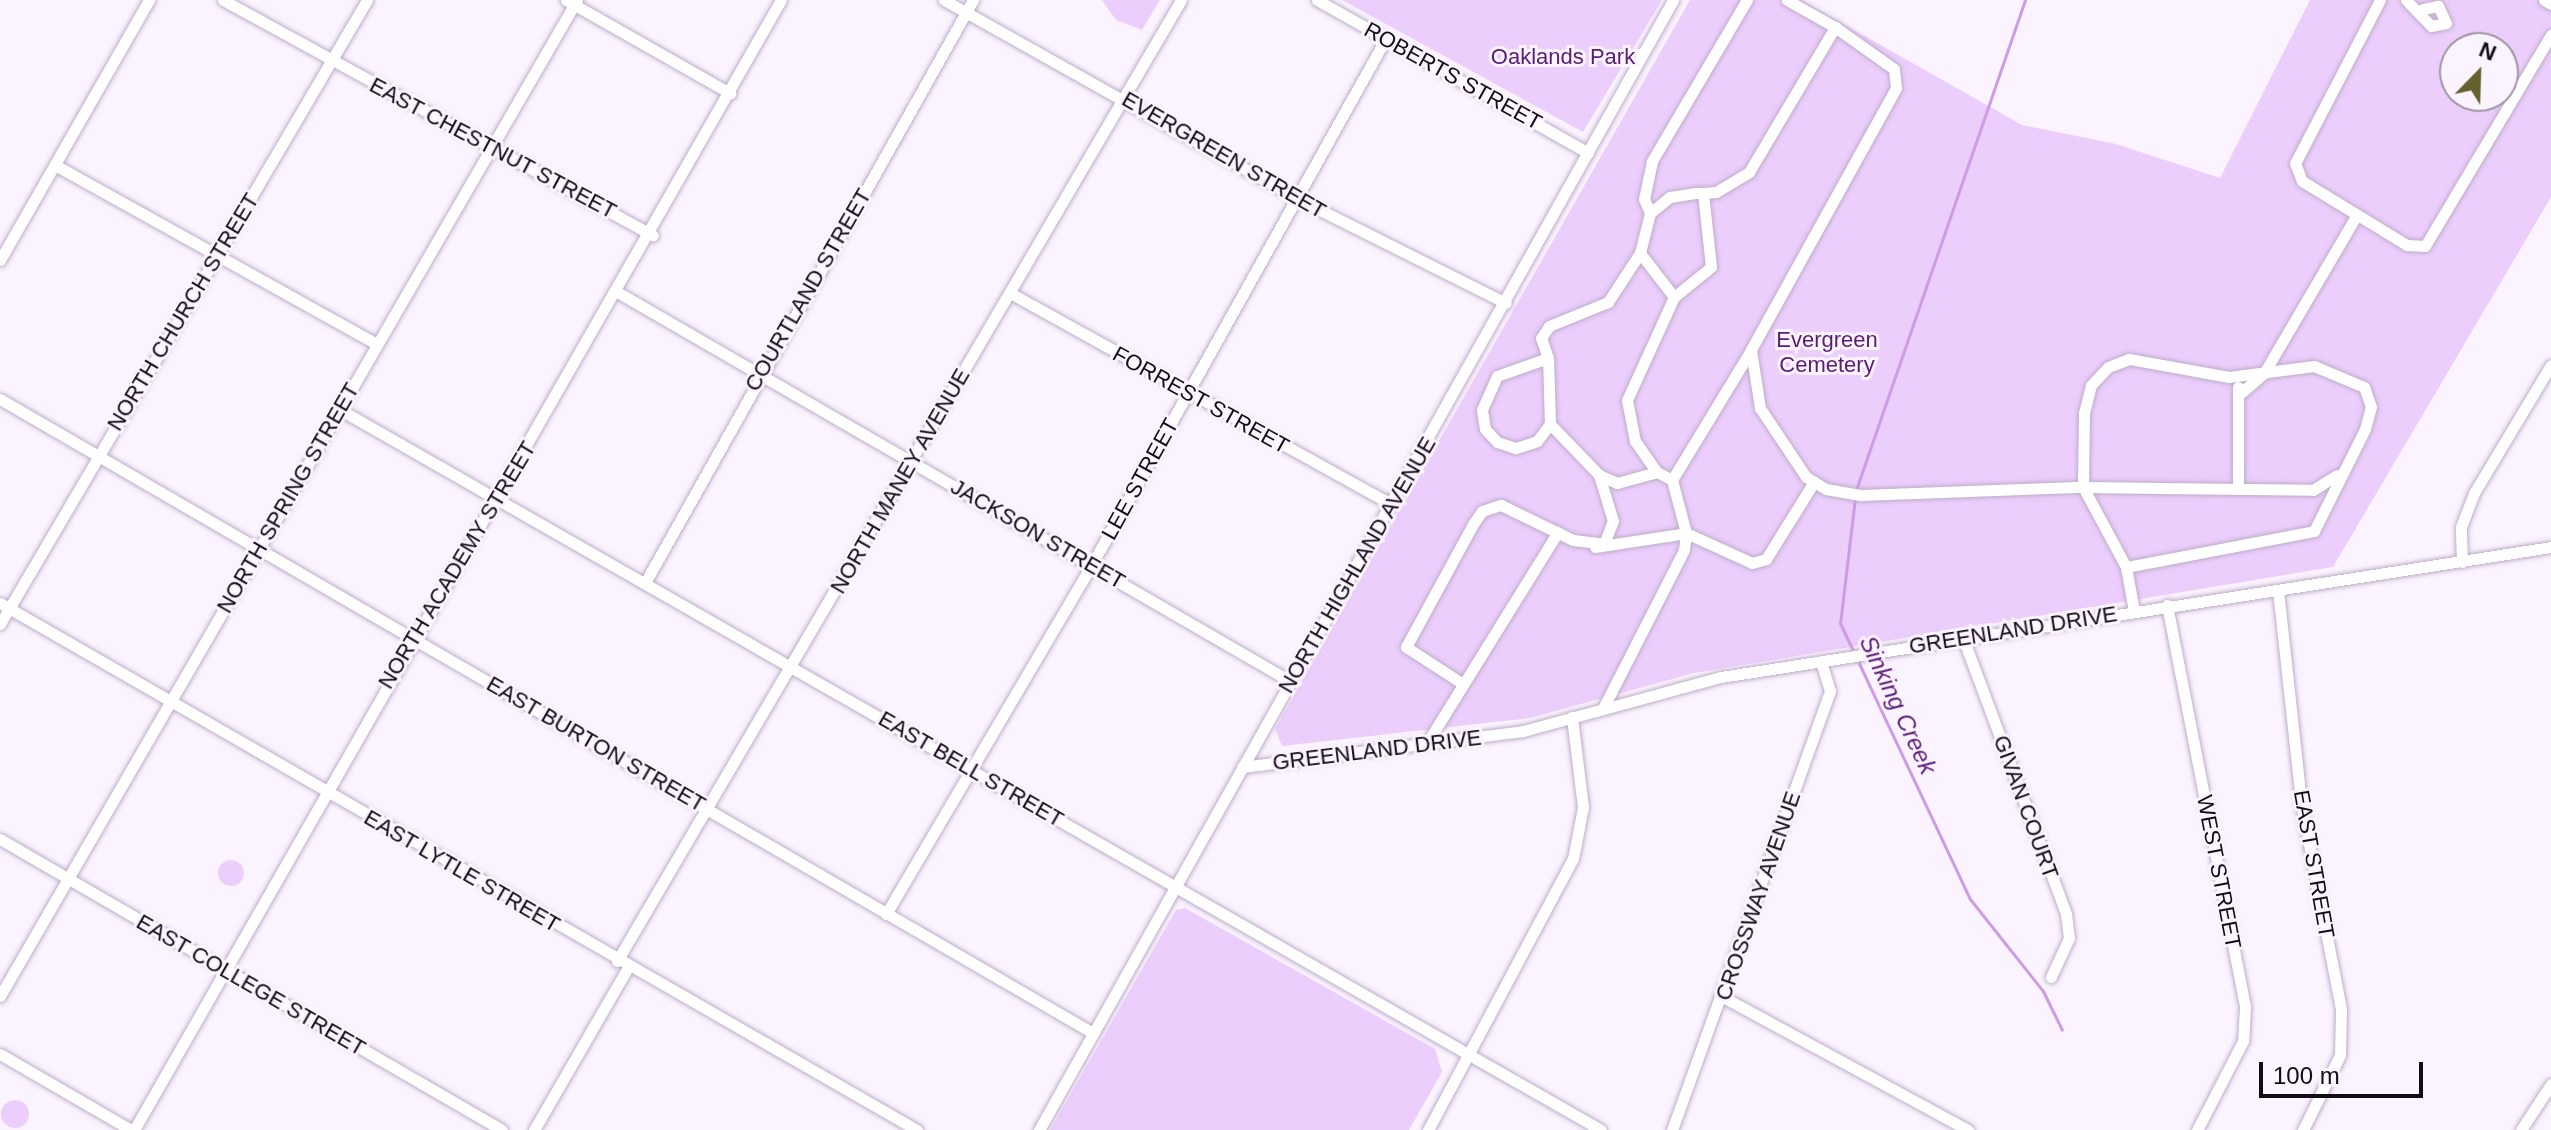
<!DOCTYPE html>
<html>
<head>
<meta charset="utf-8">
<style>
  body { margin:0 }
  #map { position:relative; width:2551px; height:1130px; overflow:hidden; background:#fbf3ff; font-family:Arial,sans-serif }
  div>[style] { position:absolute }
  .green>* { inset:0; background:#eccefd }
  .round { border-radius:50% }
  .stream>* { height:3px; margin:-1.5px; padding:0 1.5px; transform-origin:1.5px; border-radius:1.5px; background:#cc9ce6 }
  .roads { filter:drop-shadow(0 0 2px #beadc9) drop-shadow(0 0 2px #beadc9) }
  .minor>* { height:11px; margin:-5.5px; padding:0 5.5px; transform-origin:5.5px; border-radius:5.5px; background:#fff }
  span { translate:-50% -50%; white-space:nowrap; text-align:center; line-height:1.15; -webkit-text-stroke:6px #fbf3ff; paint-order:stroke }
  .park-label { font-size:22px; color:#581c73 }
  .street-label { font-size:22px; color:#120c15 }
  .water-label { font-size:24px; color:#5d2178; font-style:italic }
  .north { position:absolute; left:2439px; top:32px; width:80px; height:80px; box-sizing:border-box; background:#fbf3ff; border:2px solid #9e97a1; border-radius:50%; rotate:23deg; font-size:22px; font-weight:700; line-height:32px; text-align:center; color:#120c15 }
  .north::after { content:''; display:block; margin:auto; width:28px; height:36px; background:#66602d; clip-path:polygon(50% 0,100% 100%,50% 72%,0 100%) }
  .scale { position:absolute; left:2259px; top:1062px; width:164px; height:36px; box-sizing:border-box; border:4px solid #120c15; border-top:0; padding-left:10px; font-size:24px; line-height:28px; white-space:nowrap; color:#120c15; -webkit-text-stroke:6px #fbf3ff; paint-order:stroke }
</style>
</head>
<body>
<div id="map">
  <div class="green">
    <div style="clip-path:polygon(1102px 0,1160px 0,1142px 30px,1116px 20px)"></div>
    <div style="clip-path:polygon(1342px 0,1662px 0,1583px 132px)"></div>
    <div style="clip-path:polygon(evenodd,1690px 0,1801px 0,2022px 125px,2116px 144px,2220px 178px,2310px 0,2551px 0,2551px 197px,2333px 567px,1694px 673px,1530px 718px,1282px 746px,1275px 729px,1690px 0,2455px 48px,2503px 48px,2503px 96px,2455px 96px,2455px 48px)"></div>
    <div class="round" style="left:218px;top:860px;width:26px;height:26px"></div>
    <div style="clip-path:polygon(1185px 908px,1435px 1049px,1442px 1072px,1409px 1130px,1050px 1130px,1176px 910px)"></div>
    <div class="round" style="left:1px;top:1100px;width:28px;height:28px"></div>
  </div>
  <div class="stream">
    <div style="left:1856px;top:490px;width:518px;rotate:-70.97deg"></div>
    <div style="left:1855px;top:498px;width:126px;rotate:96.8deg"></div>
    <div style="left:1840px;top:623px;width:305px;rotate:64.8deg"></div>
    <div style="left:1970px;top:899px;width:117px;rotate:51.6deg"></div>
    <div style="left:2043px;top:991px;width:43px;rotate:64deg"></div>
  </div>
  <div class="roads">
    <div class="minor">
      <div style="left:223px;top:0;width:490px;rotate:28.7deg"></div>
      <div style="left:566px;top:0;width:189px;rotate:29.6deg"></div>
      <div style="left:944px;top:0;width:408px;rotate:29.3deg"></div>
      <div style="left:1300px;top:200px;width:230px;rotate:26.6deg"></div>
      <div style="left:1317px;top:0;width:311px;rotate:29.4deg"></div>
      <div style="left:1787px;top:0;width:55px;rotate:29.4deg"></div>
      <div style="left:2380px;top:0;width:184px;rotate:117.5deg"></div>
      <div style="left:2295px;top:163px;width:19px;rotate:69deg"></div>
      <div style="left:2302px;top:181px;width:123px;rotate:31.4deg"></div>
      <div style="left:2407px;top:245px;width:18px;rotate:3deg"></div>
      <div style="left:2425px;top:246px;width:246px;rotate:-59.2deg"></div>
      <div style="left:2406px;top:0;width:36px;rotate:46deg"></div>
      <div style="left:2431px;top:26px;width:15px;rotate:-11deg"></div>
      <div style="left:2446px;top:23px;width:19px;rotate:-115deg"></div>
      <div style="left:2438px;top:6px;width:16px;rotate:169deg"></div>
      <div style="left:2544px;top:0;width:8px;rotate:30deg"></div>
      <div style="left:55px;top:165px;width:368px;rotate:29.1deg"></div>
      <div style="left:1703px;top:193px;width:74px;rotate:83.8deg"></div>
      <div style="left:1711px;top:267px;width:48px;rotate:141deg"></div>
      <div style="left:1674px;top:297px;width:56px;rotate:-127.7deg"></div>
      <div style="left:1640px;top:253px;width:41px;rotate:-76deg"></div>
      <div style="left:1650px;top:213px;width:26px;rotate:-39deg"></div>
      <div style="left:1670px;top:197px;width:25px;rotate:-9deg"></div>
      <div style="left:1695px;top:193px;width:8px"></div>
      <div style="left:1703px;top:193px;width:13px;rotate:-4deg"></div>
      <div style="left:1716px;top:192px;width:39px;rotate:-31deg"></div>
      <div style="left:1749px;top:172px;width:169px;rotate:-59.3deg"></div>
      <div style="left:1835px;top:27px;width:72px;rotate:35.4deg"></div>
      <div style="left:1894px;top:69px;width:19px;rotate:84deg"></div>
      <div style="left:1896px;top:88px;width:299px;rotate:119deg"></div>
      <div style="left:1751px;top:350px;width:59px;rotate:81.2deg"></div>
      <div style="left:1760px;top:408px;width:83px;rotate:56.3deg"></div>
      <div style="left:1806px;top:477px;width:23px;rotate:31deg"></div>
      <div style="left:1826px;top:489px;width:36px;rotate:10deg"></div>
      <div style="left:1861px;top:495px;width:222px;rotate:-2.1deg"></div>
      <div style="left:2083px;top:487px;width:230px;rotate:0.7deg"></div>
      <div style="left:2313px;top:490px;width:28px;rotate:-32deg"></div>
      <div style="left:1650px;top:213px;width:15px;rotate:-113deg"></div>
      <div style="left:1644px;top:199px;width:39px;rotate:-78deg"></div>
      <div style="left:1652px;top:161px;width:187px;rotate:-59.5deg"></div>
      <div style="left:0;top:260px;width:300px;rotate:-60.2deg"></div>
      <div style="left:619px;top:293px;width:775px;rotate:30.04deg"></div>
      <div style="left:1012px;top:294px;width:435px;rotate:29deg"></div>
      <div style="left:1674px;top:297px;width:113px;rotate:114.5deg"></div>
      <div style="left:1627px;top:400px;width:42px;rotate:79deg"></div>
      <div style="left:1635px;top:441px;width:38px;rotate:55deg"></div>
      <div style="left:1657px;top:472px;width:17px;rotate:28deg"></div>
      <div style="left:1672px;top:480px;width:152px;rotate:-58.7deg"></div>
      <div style="left:1548px;top:358px;width:54px;rotate:160.6deg"></div>
      <div style="left:1497px;top:376px;width:37px;rotate:114deg"></div>
      <div style="left:1482px;top:410px;width:19px;rotate:81deg"></div>
      <div style="left:1485px;top:429px;width:18px;rotate:47deg"></div>
      <div style="left:1497px;top:442px;width:20px;rotate:18deg"></div>
      <div style="left:1516px;top:448px;width:22px;rotate:-18deg"></div>
      <div style="left:1537px;top:441px;width:21px;rotate:-53deg"></div>
      <div style="left:1550px;top:424px;width:66px;rotate:-91.7deg"></div>
      <div style="left:1548px;top:358px;width:21px;rotate:-109deg"></div>
      <div style="left:1541px;top:338px;width:14px;rotate:-56deg"></div>
      <div style="left:1549px;top:326px;width:64px;rotate:-22.1deg"></div>
      <div style="left:1608px;top:302px;width:59px;rotate:-56.9deg"></div>
      <div style="left:2238px;top:387px;width:102px;rotate:90deg"></div>
      <div style="left:2242px;top:392px;width:29px;rotate:-41deg"></div>
      <div style="left:2264px;top:373px;width:180px;rotate:-59.6deg"></div>
      <div style="left:0;top:399px;width:1264px;rotate:30.12deg"></div>
      <div style="left:339px;top:409px;width:1453px;rotate:29.74deg"></div>
      <div style="left:1550px;top:424px;width:71px;rotate:46.1deg"></div>
      <div style="left:1599px;top:475px;width:20px;rotate:24deg"></div>
      <div style="left:1617px;top:483px;width:41px;rotate:-15.4deg"></div>
      <div style="left:1672px;top:480px;width:55px;rotate:75.2deg"></div>
      <div style="left:1686px;top:533px;width:72px;rotate:24.4deg"></div>
      <div style="left:1752px;top:563px;width:15px;rotate:-16deg"></div>
      <div style="left:1766px;top:559px;width:91px;rotate:-58.1deg"></div>
      <div style="left:1595px;top:547px;width:92px;rotate:-8.7deg"></div>
      <div style="left:1686px;top:533px;width:17px;rotate:97deg"></div>
      <div style="left:1684px;top:550px;width:178px;rotate:117.1deg"></div>
      <div style="left:2462px;top:562px;width:35px;rotate:-92deg"></div>
      <div style="left:2461px;top:527px;width:36px;rotate:-69deg"></div>
      <div style="left:2474px;top:493px;width:149px;rotate:-59deg"></div>
      <div style="left:2126px;top:567px;width:191px;rotate:-10.8deg"></div>
      <div style="left:2314px;top:531px;width:114px;rotate:-63.4deg"></div>
      <div style="left:2365px;top:429px;width:23px;rotate:-75deg"></div>
      <div style="left:2371px;top:407px;width:21px;rotate:-109deg"></div>
      <div style="left:2364px;top:387px;width:54px;rotate:-157.2deg"></div>
      <div style="left:2314px;top:366px;width:86px;rotate:172.6deg"></div>
      <div style="left:2229px;top:377px;width:102px;rotate:-169.8deg"></div>
      <div style="left:2129px;top:359px;width:22px;rotate:159deg"></div>
      <div style="left:2108px;top:367px;width:25px;rotate:133deg"></div>
      <div style="left:2091px;top:385px;width:29px;rotate:104deg"></div>
      <div style="left:2084px;top:413px;width:74px;rotate:90.8deg"></div>
      <div style="left:2083px;top:487px;width:91px;rotate:61.7deg"></div>
      <div style="left:2126px;top:567px;width:45px;rotate:79.7deg"></div>
      <div style="left:646px;top:581px;width:667px;rotate:-60.63deg"></div>
      <div style="left:2278px;top:590px;width:214px;rotate:83.8deg"></div>
      <div style="left:2301px;top:803px;width:210px;rotate:79deg"></div>
      <div style="left:2341px;top:1009px;width:46px;rotate:91.2deg"></div>
      <div style="left:2340px;top:1055px;width:84px;rotate:116.3deg"></div>
      <div style="left:0;top:603px;width:1058px;rotate:29.89deg"></div>
      <div style="left:2167px;top:605px;width:409px;rotate:79deg"></div>
      <div style="left:2245px;top:1007px;width:34px;rotate:93deg"></div>
      <div style="left:2243px;top:1041px;width:100px;rotate:117.3deg"></div>
      <div style="left:0;top:624px;width:724px;rotate:-59.54deg"></div>
      <div style="left:1963px;top:638px;width:295px;rotate:69.5deg"></div>
      <div style="left:2066px;top:914px;width:24px;rotate:83deg"></div>
      <div style="left:2069px;top:938px;width:43px;rotate:114.8deg"></div>
      <div style="left:1463px;top:684px;width:68px;rotate:-147deg"></div>
      <div style="left:1406px;top:647px;width:140px;rotate:-61.4deg"></div>
      <div style="left:1473px;top:524px;width:16px;rotate:-55deg"></div>
      <div style="left:1482px;top:511px;width:20px;rotate:-18deg"></div>
      <div style="left:1501px;top:505px;width:80px;rotate:25.9deg"></div>
      <div style="left:1573px;top:540px;width:31px;rotate:7deg"></div>
      <div style="left:1604px;top:544px;width:25px;rotate:-69deg"></div>
      <div style="left:1613px;top:521px;width:48px;rotate:-106.9deg"></div>
      <div style="left:1427px;top:743px;width:248px;rotate:-58.2deg"></div>
      <div style="left:1242px;top:767px;width:283px;rotate:-7.3deg"></div>
      <div style="left:1523px;top:731px;width:205px;rotate:-15.3deg"></div>
      <div style="left:1721px;top:677px;width:840px;rotate:-8.9deg"></div>
      <div style="left:0;top:839px;width:580px;rotate:30.1deg"></div>
      <div style="left:886px;top:914px;width:404px;rotate:-59.5deg"></div>
      <div style="left:1091px;top:566px;width:603px;rotate:-60.8deg"></div>
      <div style="left:617px;top:961px;width:1114px;rotate:-59.59deg"></div>
      <div style="left:0;top:996px;width:1151px;rotate:-59.92deg"></div>
      <div style="left:1723px;top:997px;width:279px;rotate:28.5deg"></div>
      <div style="left:0;top:1054px;width:151px;rotate:30.1deg"></div>
      <div style="left:134px;top:1130px;width:1302px;rotate:-60.21deg"></div>
      <div style="left:534px;top:1130px;width:188px;rotate:-60deg"></div>
      <div style="left:1039px;top:1130px;width:1296px;rotate:-60.7deg"></div>
      <div style="left:1428px;top:1130px;width:307px;rotate:-61.9deg"></div>
      <div style="left:1573px;top:859px;width:53px;rotate:-79.1deg"></div>
      <div style="left:1583px;top:807px;width:91px;rotate:-97deg"></div>
      <div style="left:1672px;top:1130px;width:467px;rotate:-70.2deg"></div>
      <div style="left:1830px;top:691px;width:31px;rotate:-107deg"></div>
      <div style="left:2521px;top:1130px;width:55px;rotate:-56.9deg"></div>
    </div>
  </div>
  <div class="park-label">
    <span style="left:1563px;top:57px">Oaklands Park</span>
    <span style="left:1827px;top:352px">Evergreen<br>Cemetery</span>
  </div>
  <div class="street-label">
    <span style="left:1453px;top:76px;rotate:29deg">ROBERTS STREET</span>
    <span style="left:493px;top:148px;rotate:28deg">EAST CHESTNUT STREET</span>
    <span style="left:1224px;top:155px;rotate:30deg">EVERGREEN STREET</span>
    <span style="left:808px;top:290px;rotate:-60deg">COURTLAND STREET</span>
    <span style="left:183px;top:312px;rotate:-59deg">NORTH CHURCH STREET</span>
    <span style="left:1201px;top:400px;rotate:29deg">FORREST STREET</span>
    <span style="left:1140px;top:479px;rotate:-61deg">LEE STREET</span>
    <span style="left:900px;top:481px;rotate:-60deg">NORTH MANEY AVENUE</span>
    <span style="left:288px;top:498px;rotate:-60deg">NORTH SPRING STREET</span>
    <span style="left:1038px;top:534px;rotate:30deg">JACKSON STREET</span>
    <span style="left:457px;top:565px;rotate:-59deg">NORTH ACADEMY STREET</span>
    <span style="left:1357px;top:565px;rotate:-60deg">NORTH HIGHLAND AVENUE</span>
    <span style="left:2013px;top:630px;rotate:-9deg">GREENLAND DRIVE</span>
    <span style="left:596px;top:744px;rotate:30deg">EAST BURTON STREET</span>
    <span style="left:1377px;top:750px;rotate:-7deg">GREENLAND DRIVE</span>
    <span style="left:971px;top:769px;rotate:30deg">EAST BELL STREET</span>
    <span style="left:2026px;top:807px;rotate:70deg">GIVAN COURT</span>
    <span style="left:2314px;top:864px;rotate:80deg">EAST STREET</span>
    <span style="left:462px;top:871px;rotate:30deg">EAST LYTLE STREET</span>
    <span style="left:2219px;top:872px;rotate:79deg">WEST STREET</span>
    <span style="left:1758px;top:896px;rotate:-71deg">CROSSWAY AVENUE</span>
    <span style="left:251px;top:985px;rotate:30deg">EAST COLLEGE STREET</span>
  </div>
  <div class="water-label">
    <span style="left:1898px;top:705px;rotate:65deg">Sinking Creek</span>
  </div>
  <div class="north">N</div>
  <div class="scale">100 m</div>
</div>
</body>
</html>
